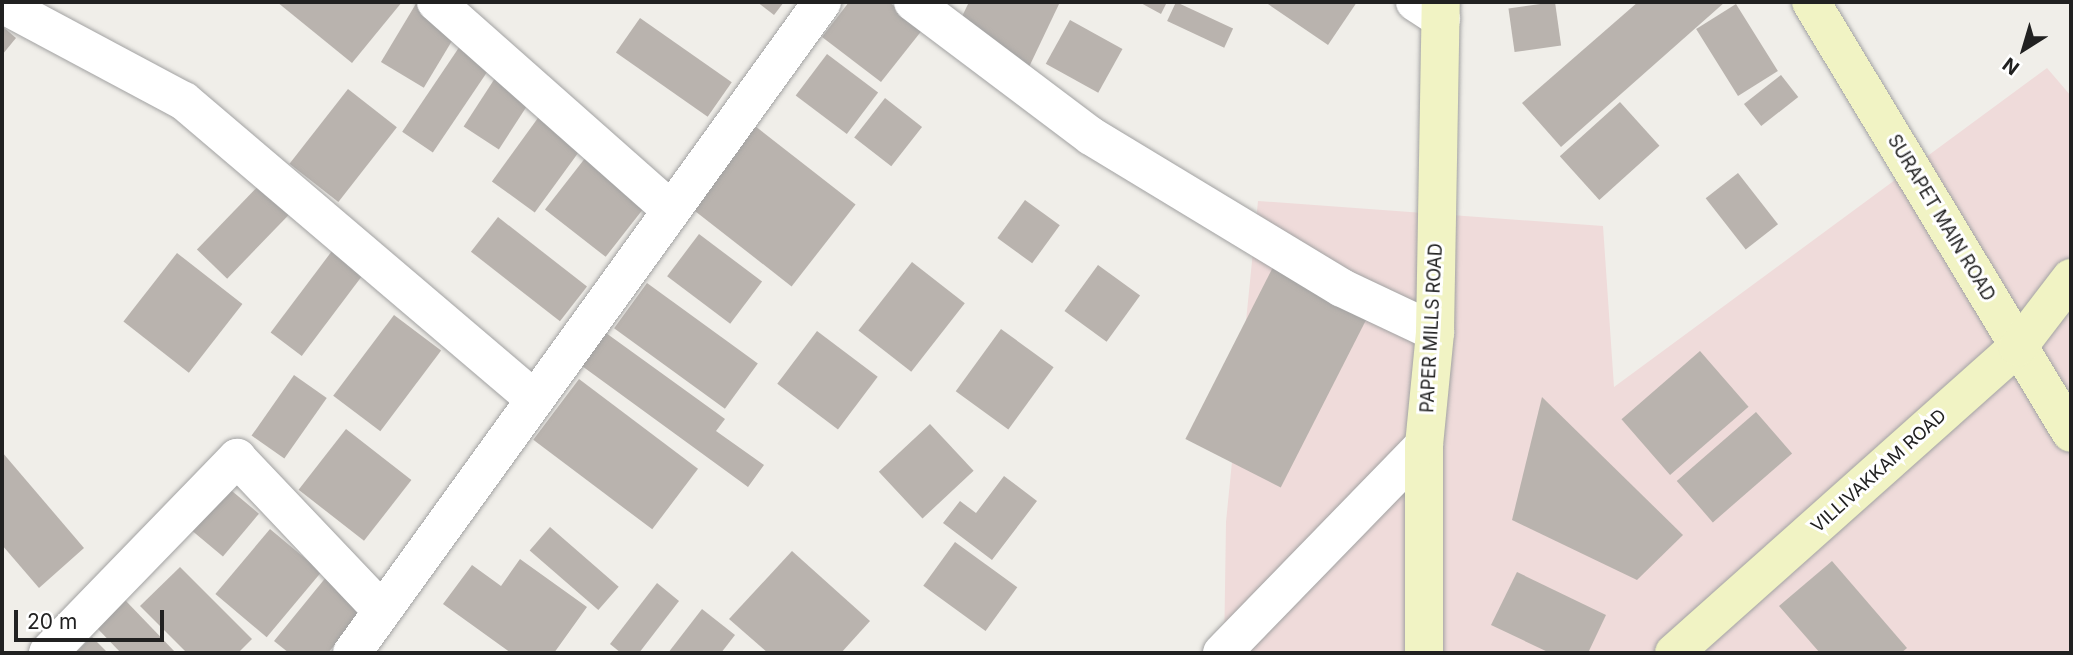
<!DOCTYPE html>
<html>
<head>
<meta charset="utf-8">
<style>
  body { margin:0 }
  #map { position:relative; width:2073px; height:655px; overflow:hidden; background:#f0eee9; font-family:Inter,sans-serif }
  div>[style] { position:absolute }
  .commercial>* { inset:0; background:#efdbda }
  .building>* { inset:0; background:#b9b3ae; transform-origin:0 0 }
  .roads { filter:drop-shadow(0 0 2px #a2a2a2) drop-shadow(0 0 2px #a2a2a2) }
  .street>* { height:38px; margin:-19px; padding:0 19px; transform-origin:19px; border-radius:19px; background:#fff }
  .secondary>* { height:38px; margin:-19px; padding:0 19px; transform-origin:19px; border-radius:19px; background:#f1f3c4 }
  span { translate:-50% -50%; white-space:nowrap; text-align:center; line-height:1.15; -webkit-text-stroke:6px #fff; paint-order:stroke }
  .street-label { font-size:18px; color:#212121 }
  .frame { position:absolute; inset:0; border:4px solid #212121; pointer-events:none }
  .north { position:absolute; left:1989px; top:14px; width:70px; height:70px; -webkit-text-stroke:5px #fff; paint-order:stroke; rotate:217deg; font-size:19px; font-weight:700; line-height:28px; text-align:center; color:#212121 }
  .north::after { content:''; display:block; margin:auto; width:24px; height:32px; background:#212121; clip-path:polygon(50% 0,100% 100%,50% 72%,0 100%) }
  .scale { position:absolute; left:14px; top:610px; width:150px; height:32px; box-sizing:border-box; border:4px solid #212121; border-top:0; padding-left:9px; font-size:21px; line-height:24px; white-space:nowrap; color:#212121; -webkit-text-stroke:5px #fff; paint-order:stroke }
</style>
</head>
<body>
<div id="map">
  <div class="commercial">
    <div style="clip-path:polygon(2047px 68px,2071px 96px,2071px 653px,1224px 653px,1226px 522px,1258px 201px,1603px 226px,1614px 387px)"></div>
  </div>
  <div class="building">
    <div style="clip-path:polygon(277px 2px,402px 2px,352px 63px)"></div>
    <div style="left:417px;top:2px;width:50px;height:70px;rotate:31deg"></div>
    <div style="clip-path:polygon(757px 2px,784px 2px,774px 15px)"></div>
    <div style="clip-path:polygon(849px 2px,889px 2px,923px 29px,881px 82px,822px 37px)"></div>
    <div style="clip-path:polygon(969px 2px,1060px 2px,1029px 67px,955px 31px)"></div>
    <div style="clip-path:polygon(1139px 2px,1167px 2px,1161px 14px)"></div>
    <div style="left:1176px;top:2px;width:63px;height:21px;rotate:25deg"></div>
    <div style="clip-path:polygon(1265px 2px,1357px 2px,1328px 45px)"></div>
    <div style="left:1555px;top:2px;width:44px;height:47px;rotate:82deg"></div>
    <div style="clip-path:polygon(1638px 2px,1725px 2px,1561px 147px,1522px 103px)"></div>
    <div style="left:1736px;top:4px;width:79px;height:47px;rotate:58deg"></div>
    <div style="left:640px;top:18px;width:112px;height:42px;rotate:35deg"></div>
    <div style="left:1070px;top:20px;width:60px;height:50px;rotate:29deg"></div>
    <div style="clip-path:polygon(2px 26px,16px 38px,2px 55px)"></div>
    <div style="left:462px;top:43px;width:37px;height:107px;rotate:34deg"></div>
    <div style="left:827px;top:54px;width:64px;height:52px;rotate:37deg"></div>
    <div style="left:499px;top:72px;width:42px;height:65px;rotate:33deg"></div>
    <div style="left:1781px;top:75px;width:28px;height:47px;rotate:52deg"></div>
    <div style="left:348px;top:89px;width:62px;height:95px;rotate:38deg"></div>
    <div style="left:885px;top:98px;width:47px;height:50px;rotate:38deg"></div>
    <div style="left:1620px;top:102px;width:59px;height:81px;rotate:48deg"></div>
    <div style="left:543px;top:111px;width:53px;height:87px;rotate:36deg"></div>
    <div style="left:750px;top:122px;width:134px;height:104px;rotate:38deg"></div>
    <div style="left:593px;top:148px;width:77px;height:78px;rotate:38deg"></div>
    <div style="left:1738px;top:173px;width:65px;height:41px;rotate:52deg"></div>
    <div style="left:265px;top:179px;width:42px;height:98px;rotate:44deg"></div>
    <div style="left:1025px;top:200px;width:43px;height:47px;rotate:36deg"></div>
    <div style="left:498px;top:217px;width:113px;height:44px;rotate:38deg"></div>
    <div style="left:699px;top:234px;width:79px;height:53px;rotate:37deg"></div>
    <div style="left:335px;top:247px;width:39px;height:107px;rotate:37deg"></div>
    <div style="left:177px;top:253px;width:83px;height:87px;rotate:38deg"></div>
    <div style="left:912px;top:262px;width:67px;height:87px;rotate:38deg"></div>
    <div style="left:1098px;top:265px;width:52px;height:57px;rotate:36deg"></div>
    <div style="left:1273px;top:267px;width:107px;height:193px;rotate:27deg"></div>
    <div style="left:647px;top:283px;width:137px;height:56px;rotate:36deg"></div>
    <div style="left:394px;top:315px;width:59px;height:101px;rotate:37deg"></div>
    <div style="left:1001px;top:329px;width:65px;height:77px;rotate:36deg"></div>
    <div style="left:817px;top:331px;width:76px;height:66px;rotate:37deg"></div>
    <div style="clip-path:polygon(606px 333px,725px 419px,716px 431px,764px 465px,748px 487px,582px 366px)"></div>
    <div style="left:1700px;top:351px;width:74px;height:104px;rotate:49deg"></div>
    <div style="left:294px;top:375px;width:40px;height:74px;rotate:35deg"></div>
    <div style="left:579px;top:379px;width:149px;height:76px;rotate:37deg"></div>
    <div style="clip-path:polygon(1542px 397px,1683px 535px,1637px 580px,1512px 520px)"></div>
    <div style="left:1756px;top:412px;width:55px;height:105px;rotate:49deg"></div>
    <div style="left:930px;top:424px;width:64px;height:70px;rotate:47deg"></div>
    <div style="left:346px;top:429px;width:83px;height:77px;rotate:38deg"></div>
    <div style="clip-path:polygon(2px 452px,84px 548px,39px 588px,2px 545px)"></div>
    <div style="clip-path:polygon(1004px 476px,1037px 501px,992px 560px,943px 523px,960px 501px,976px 513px)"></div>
    <div style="left:226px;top:486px;width:43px;height:56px;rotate:40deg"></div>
    <div style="left:550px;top:527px;width:91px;height:31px;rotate:41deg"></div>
    <div style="left:270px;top:529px;width:67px;height:85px;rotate:40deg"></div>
    <div style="left:955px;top:542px;width:77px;height:54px;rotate:36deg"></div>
    <div style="clip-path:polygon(792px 551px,870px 621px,841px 653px,768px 653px,729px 619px)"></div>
    <div style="clip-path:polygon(520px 559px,587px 607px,554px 653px,511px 653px,443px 604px,472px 565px,501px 586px)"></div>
    <div style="clip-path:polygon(1832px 561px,1907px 648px,1901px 653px,1820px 653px,1779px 606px)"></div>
    <div style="clip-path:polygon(180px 567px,252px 639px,238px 653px,187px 653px,140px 606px)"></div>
    <div style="clip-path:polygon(1517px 572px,1606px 615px,1588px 653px,1550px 653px,1491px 625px)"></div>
    <div style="clip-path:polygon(327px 576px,366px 607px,328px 653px,289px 653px,274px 641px)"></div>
    <div style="clip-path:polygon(657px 583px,679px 601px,639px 653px,621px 653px,610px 644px)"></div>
    <div style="clip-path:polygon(125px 600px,176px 653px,121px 653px,97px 628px)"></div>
    <div style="clip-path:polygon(702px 609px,735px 635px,721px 653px,668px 653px)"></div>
    <div style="clip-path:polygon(92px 637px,108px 653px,75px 653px)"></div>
  </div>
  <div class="roads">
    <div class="street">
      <div style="left:436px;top:2px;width:311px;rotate:41.5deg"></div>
      <div style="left:913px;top:2px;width:223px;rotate:37deg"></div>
      <div style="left:1091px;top:136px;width:293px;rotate:31.2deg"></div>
      <div style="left:1342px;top:288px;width:103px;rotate:25.3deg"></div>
      <div style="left:1415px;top:2px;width:31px;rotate:33deg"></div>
      <div style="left:2px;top:4px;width:206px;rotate:28.1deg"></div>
      <div style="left:184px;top:101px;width:458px;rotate:40.4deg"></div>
      <div style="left:48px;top:653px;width:272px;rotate:-45.9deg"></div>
      <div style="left:237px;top:458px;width:209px;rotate:46.5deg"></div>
      <div style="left:352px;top:653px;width:803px;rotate:-54.17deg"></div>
      <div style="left:1222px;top:653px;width:290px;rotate:-45.8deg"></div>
    </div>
    <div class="secondary">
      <div style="left:1811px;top:2px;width:503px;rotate:58.9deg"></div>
      <div style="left:1424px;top:653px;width:208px;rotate:-90deg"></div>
      <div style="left:1424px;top:445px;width:114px;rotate:-84.4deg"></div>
      <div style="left:1435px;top:332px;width:330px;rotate:-89deg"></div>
      <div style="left:1674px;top:653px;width:460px;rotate:-41.7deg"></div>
      <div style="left:2018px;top:347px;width:87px;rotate:-52.5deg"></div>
    </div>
  </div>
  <div class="street-label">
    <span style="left:1941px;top:218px;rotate:59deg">SURAPET MAIN ROAD</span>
    <span style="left:1432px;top:328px;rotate:-87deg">PAPER MILLS ROAD</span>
    <span style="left:1879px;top:471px;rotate:-42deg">VILLIVAKKAM ROAD</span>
  </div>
  <div class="frame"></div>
  <div class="north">N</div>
  <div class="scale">20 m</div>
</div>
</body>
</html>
